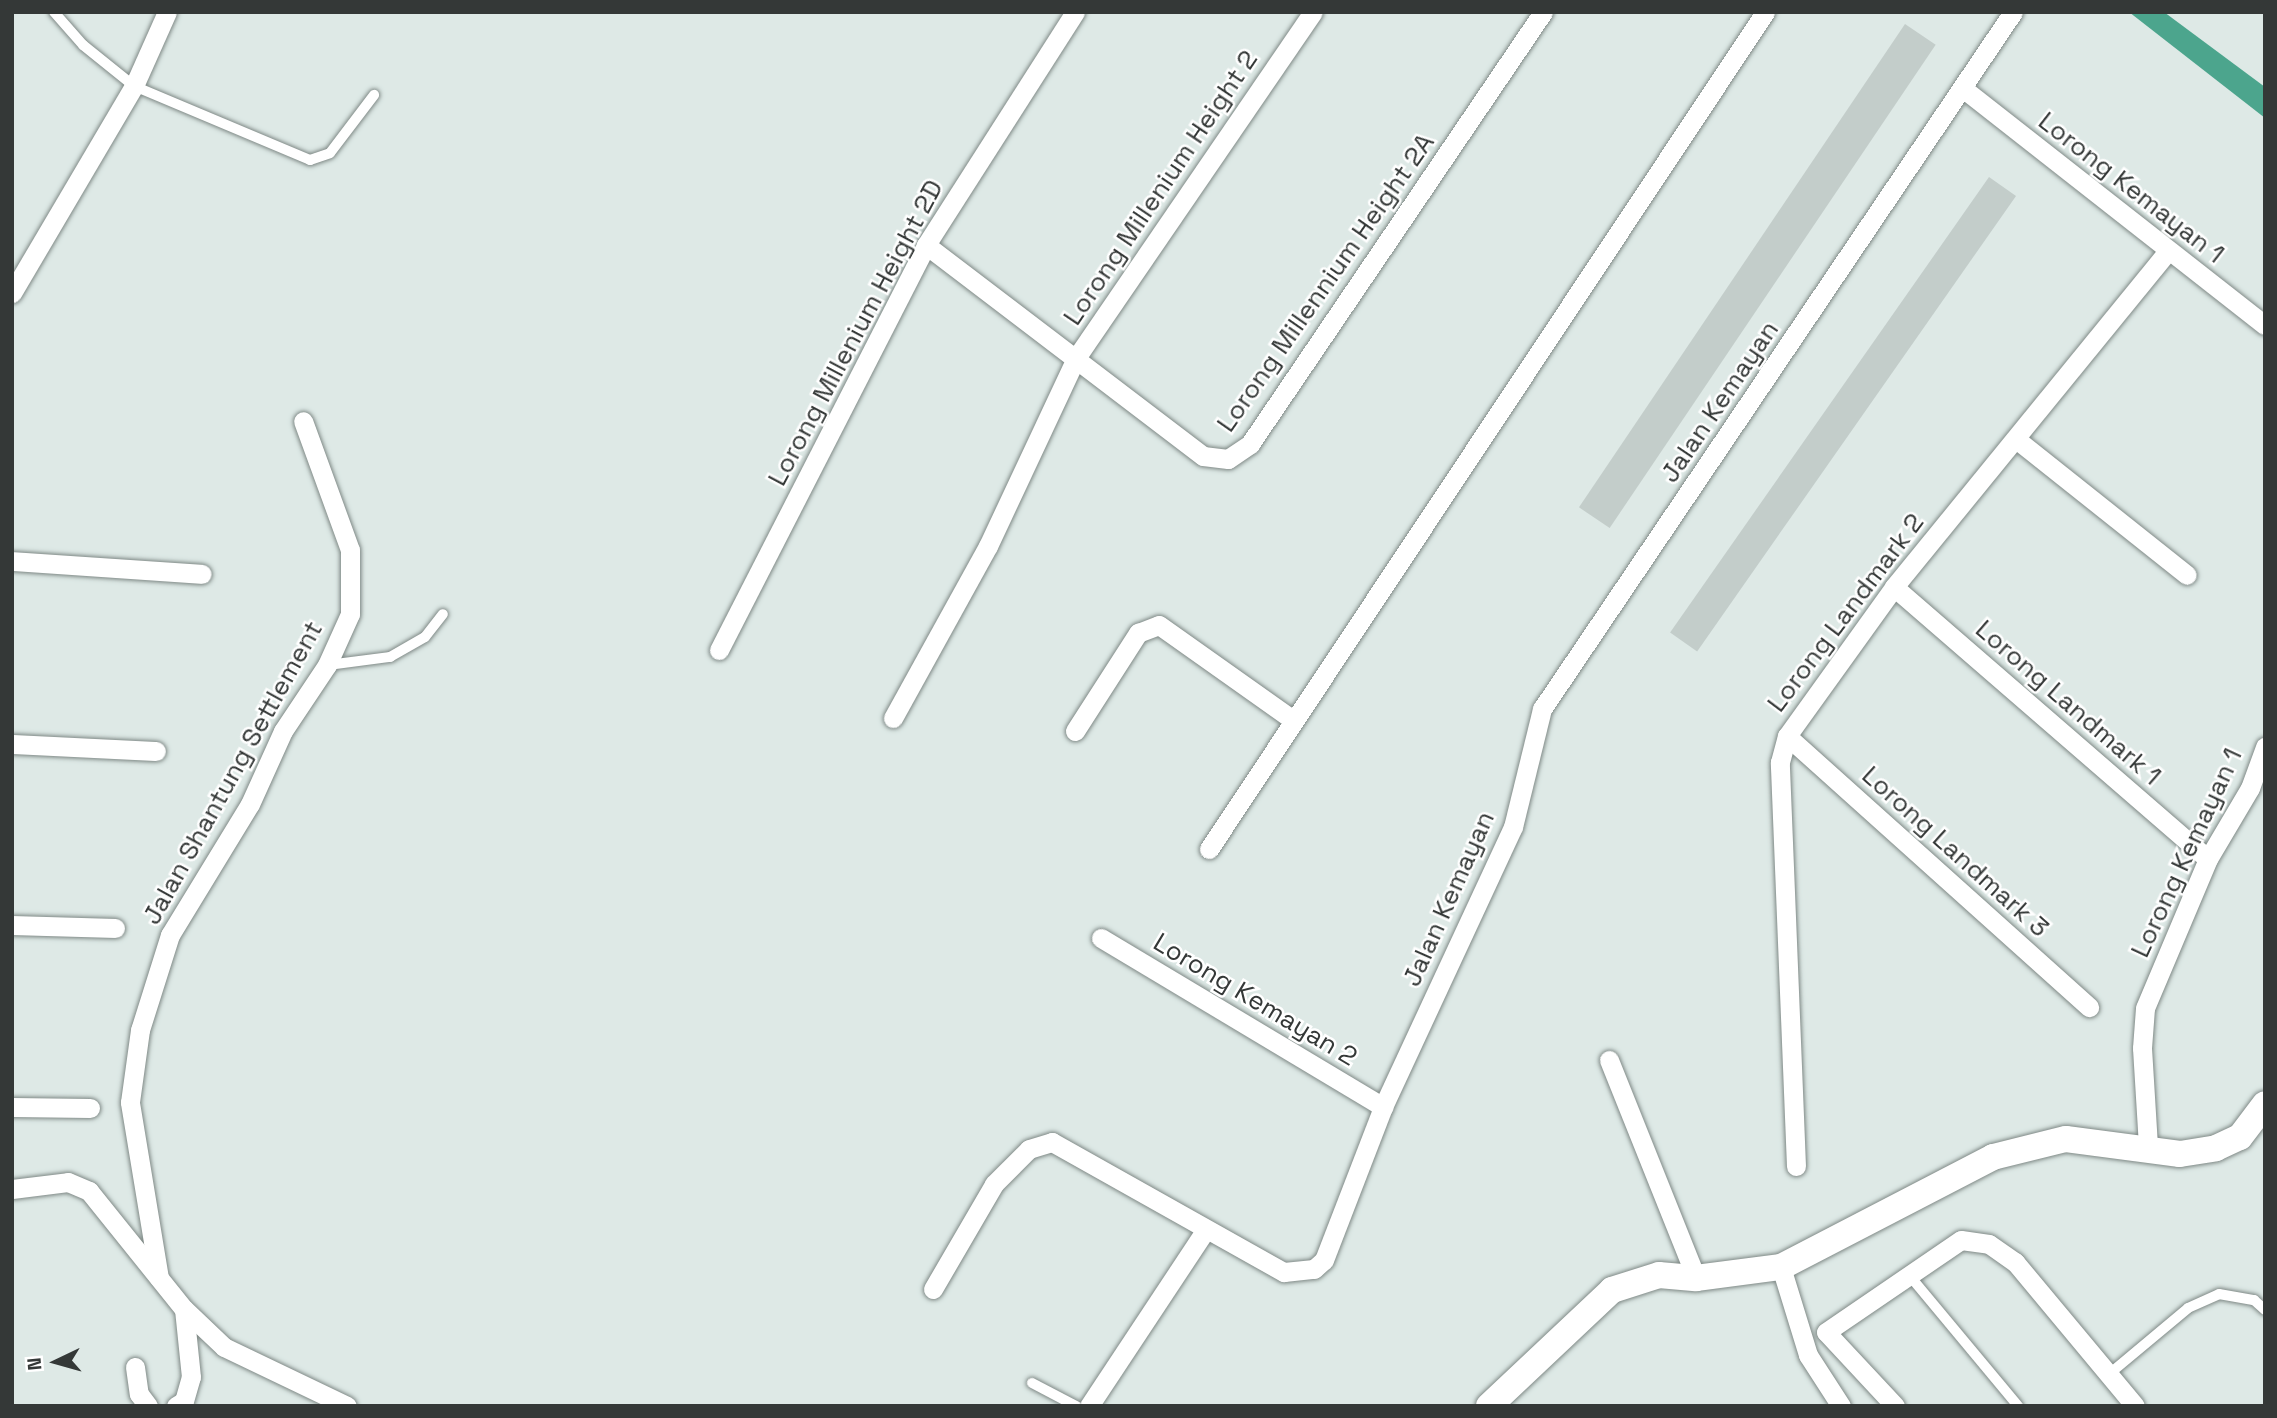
<!DOCTYPE html>
<html>
<head>
<meta charset="utf-8">
<style>
  body { margin:0 }
  #map { position:relative; width:2277px; height:1418px; overflow:hidden; background:#dee9e6; font-family:"Space Grotesk",sans-serif }
  div>[style] { position:absolute }
  .water>* { inset:0; background:#4ca58d }
  .building>* { inset:0; background:#c3cdca; transform-origin:0 0 }
  .roads { filter:drop-shadow(0 0 2px #7f8986) drop-shadow(0 0 2px #7f8986) }
  .lane>* { height:10px; margin:-5px; padding:0 5px; transform-origin:5px; border-radius:5px; background:#fff }
  .street>* { height:19px; margin:-9.5px; padding:0 9.5px; transform-origin:9.5px; border-radius:9.5px; background:#fff }
  .secondary>* { height:26px; margin:-13px; padding:0 13px; transform-origin:13px; border-radius:13px; background:#fff }
  span { translate:-50% -50%; white-space:nowrap; text-align:center; line-height:1.15; -webkit-text-stroke:5px #fff; paint-order:stroke }
  .street-label { font-size:26px; color:#343837 }
  .frame { position:absolute; inset:0; border:14px solid #343837; pointer-events:none }
  .north { position:absolute; left:21px; top:1327px; width:70px; height:70px; -webkit-text-stroke:5px #fff; paint-order:stroke; rotate:265deg; font-size:19px; font-weight:700; line-height:28px; text-align:center; color:#343837 }
  .north::after { content:''; display:block; margin:auto; width:24px; height:32px; background:#343837; clip-path:polygon(50% 0,100% 100%,50% 72%,0 100%) }
</style>
</head>
<body>
<div id="map">
  <div class="water">
    <div style="clip-path:polygon(2129px 12px,2164px 12px,2265px 87px,2265px 118px)"></div>
  </div>
  <div class="building">
    <div style="left:1905px;top:24px;width:37px;height:583px;rotate:34deg"></div>
    <div style="left:1989px;top:177px;width:33px;height:556px;rotate:35deg"></div>
  </div>
  <div class="roads">
    <div class="lane">
      <div style="left:54px;top:12px;width:44px;rotate:48.7deg"></div>
      <div style="left:83px;top:45px;width:65px;rotate:38.8deg"></div>
      <div style="left:134px;top:86px;width:191px;rotate:22.8deg"></div>
      <div style="left:310px;top:160px;width:21px;rotate:-19deg"></div>
      <div style="left:330px;top:153px;width:73px;rotate:-52.8deg"></div>
      <div style="left:328px;top:665px;width:63px;rotate:-7.4deg"></div>
      <div style="left:390px;top:657px;width:40px;rotate:-29.7deg"></div>
      <div style="left:425px;top:637px;width:29px;rotate:-52deg"></div>
      <div style="left:1909px;top:1275px;width:170px;rotate:50.2deg"></div>
      <div style="left:2108px;top:1375px;width:104px;rotate:-39.9deg"></div>
      <div style="left:2188px;top:1308px;width:34px;rotate:-24deg"></div>
      <div style="left:2219px;top:1294px;width:36px;rotate:10deg"></div>
      <div style="left:2254px;top:1300px;width:15px;rotate:42deg"></div>
      <div style="left:1032px;top:1383px;width:50px;rotate:27.6deg"></div>
    </div>
    <div class="street">
      <div style="left:1965px;top:90px;width:381px;rotate:38.1deg"></div>
      <div style="left:926px;top:245px;width:348px;rotate:37.3deg"></div>
      <div style="left:1203px;top:456px;width:25px;rotate:7deg"></div>
      <div style="left:1228px;top:459px;width:27px;rotate:-34deg"></div>
      <div style="left:1250px;top:444px;width:522px;rotate:-55.85deg"></div>
      <div style="left:12px;top:293px;width:240px;rotate:-59.5deg"></div>
      <div style="left:134px;top:86px;width:81px;rotate:-66deg"></div>
      <div style="left:2016px;top:439px;width:218px;rotate:38.5deg"></div>
      <div style="left:12px;top:561px;width:190px;rotate:3.9deg"></div>
      <div style="left:1894px;top:587px;width:415px;rotate:40.9deg"></div>
      <div style="left:719px;top:650px;width:455px;rotate:-62.9deg"></div>
      <div style="left:926px;top:245px;width:277px;rotate:-57.4deg"></div>
      <div style="left:893px;top:718px;width:196px;rotate:-61.1deg"></div>
      <div style="left:988px;top:546px;width:208px;rotate:-64.9deg"></div>
      <div style="left:1076px;top:358px;width:419px;rotate:-55.6deg"></div>
      <div style="left:1075px;top:731px;width:117px;rotate:-57.3deg"></div>
      <div style="left:1138px;top:633px;width:22px;rotate:-21deg"></div>
      <div style="left:1159px;top:625px;width:163px;rotate:35.3deg"></div>
      <div style="left:1787px;top:736px;width:406px;rotate:41.9deg"></div>
      <div style="left:12px;top:744px;width:144px;rotate:2.8deg"></div>
      <div style="left:1209px;top:849px;width:1005px;rotate:-56.4deg"></div>
      <div style="left:12px;top:925px;width:103px;rotate:1.7deg"></div>
      <div style="left:1101px;top:938px;width:329px;rotate:30.9deg"></div>
      <div style="left:1609px;top:1060px;width:235px;rotate:68.2deg"></div>
      <div style="left:12px;top:1107px;width:78px;rotate:0.7deg"></div>
      <div style="left:2148px;top:1146px;width:98px;rotate:-93.5deg"></div>
      <div style="left:2142px;top:1048px;width:40px;rotate:-85.7deg"></div>
      <div style="left:2145px;top:1008px;width:162px;rotate:-67.1deg"></div>
      <div style="left:2208px;top:859px;width:82px;rotate:-59.4deg"></div>
      <div style="left:2250px;top:788px;width:44px;rotate:-69.9deg"></div>
      <div style="left:1796px;top:1166px;width:404px;rotate:-92.3deg"></div>
      <div style="left:1780px;top:762px;width:27px;rotate:-75deg"></div>
      <div style="left:1787px;top:736px;width:183px;rotate:-54.3deg"></div>
      <div style="left:1894px;top:587px;width:432px;rotate:-50.8deg"></div>
      <div style="left:12px;top:1189px;width:56px;rotate:-7.1deg"></div>
      <div style="left:68px;top:1182px;width:23px;rotate:23deg"></div>
      <div style="left:89px;top:1191px;width:151px;rotate:51.2deg"></div>
      <div style="left:184px;top:1309px;width:55px;rotate:43.5deg"></div>
      <div style="left:224px;top:1347px;width:136px;rotate:25.6deg"></div>
      <div style="left:1781px;top:1267px;width:92px;rotate:72.9deg"></div>
      <div style="left:1808px;top:1355px;width:61px;rotate:57.1deg"></div>
      <div style="left:159px;top:1278px;width:178px;rotate:-99.4deg"></div>
      <div style="left:130px;top:1102px;width:73px;rotate:-82.1deg"></div>
      <div style="left:140px;top:1030px;width:100px;rotate:-72.5deg"></div>
      <div style="left:170px;top:935px;width:153px;rotate:-58.6deg"></div>
      <div style="left:250px;top:804px;width:80px;rotate:-65.7deg"></div>
      <div style="left:283px;top:731px;width:79px;rotate:-56.3deg"></div>
      <div style="left:327px;top:665px;width:56px;rotate:-65.7deg"></div>
      <div style="left:350px;top:614px;width:64px;rotate:-90deg"></div>
      <div style="left:350px;top:550px;width:137px;rotate:-110deg"></div>
      <div style="left:933px;top:1289px;width:121px;rotate:-59.8deg"></div>
      <div style="left:994px;top:1184px;width:49px;rotate:-45deg"></div>
      <div style="left:1029px;top:1149px;width:24px;rotate:-17deg"></div>
      <div style="left:1052px;top:1142px;width:266px;rotate:29.3deg"></div>
      <div style="left:1284px;top:1272px;width:30px;rotate:-6deg"></div>
      <div style="left:1314px;top:1269px;width:13px;rotate:-42deg"></div>
      <div style="left:1324px;top:1260px;width:164px;rotate:-68.9deg"></div>
      <div style="left:1383px;top:1107px;width:309px;rotate:-65.1deg"></div>
      <div style="left:1513px;top:827px;width:122px;rotate:-76.2deg"></div>
      <div style="left:1542px;top:709px;width:841px;rotate:-55.95deg"></div>
      <div style="left:135px;top:1367px;width:27px;rotate:82deg"></div>
      <div style="left:139px;top:1394px;width:15px;rotate:53deg"></div>
      <div style="left:176px;top:1406px;width:9px;rotate:-32deg"></div>
      <div style="left:184px;top:1401px;width:25px;rotate:-74deg"></div>
      <div style="left:191px;top:1377px;width:68px;rotate:-95.9deg"></div>
      <div style="left:1089px;top:1406px;width:210px;rotate:-56.5deg"></div>
      <div style="left:1895px;top:1406px;width:101px;rotate:-133deg"></div>
      <div style="left:1826px;top:1332px;width:163px;rotate:-34.3deg"></div>
      <div style="left:1961px;top:1240px;width:28px;rotate:8deg"></div>
      <div style="left:1989px;top:1244px;width:32px;rotate:35deg"></div>
      <div style="left:2015px;top:1262px;width:187px;rotate:50.2deg"></div>
    </div>
    <div class="secondary">
      <div style="left:1489px;top:1406px;width:169px;rotate:-43.3deg"></div>
      <div style="left:1612px;top:1290px;width:49px;rotate:-17.7deg"></div>
      <div style="left:1659px;top:1275px;width:37px;rotate:5deg"></div>
      <div style="left:1696px;top:1278px;width:86px;rotate:-7.4deg"></div>
      <div style="left:1781px;top:1267px;width:239px;rotate:-27.4deg"></div>
      <div style="left:1993px;top:1157px;width:75px;rotate:-13.9deg"></div>
      <div style="left:2066px;top:1139px;width:115px;rotate:7.5deg"></div>
      <div style="left:2180px;top:1154px;width:36px;rotate:-9deg"></div>
      <div style="left:2216px;top:1148px;width:26px;rotate:-25deg"></div>
      <div style="left:2240px;top:1137px;width:41px;rotate:-52.9deg"></div>
    </div>
  </div>
  <div class="street-label">
    <span style="left:1161px;top:188px;rotate:-56deg">Lorong Millenium Height 2</span>
    <span style="left:2131px;top:188px;rotate:38deg">Lorong Kemayan 1</span>
    <span style="left:1326px;top:283px;rotate:-55deg">Lorong Millennium Height 2A</span>
    <span style="left:856px;top:333px;rotate:-62deg">Lorong Millenium Height 2D</span>
    <span style="left:1720px;top:402px;rotate:-56deg">Jalan Kemayan</span>
    <span style="left:1846px;top:613px;rotate:-53deg">Lorong Landmark 2</span>
    <span style="left:2068px;top:703px;rotate:41deg">Lorong Landmark 1</span>
    <span style="left:233px;top:773px;rotate:-61deg">Jalan Shantung Settlement</span>
    <span style="left:1955px;top:852px;rotate:42deg">Lorong Landmark 3</span>
    <span style="left:2187px;top:853px;rotate:-65deg">Lorong Kemayan 1</span>
    <span style="left:1449px;top:899px;rotate:-66deg">Jalan Kemayan</span>
    <span style="left:1255px;top:1000px;rotate:31deg">Lorong Kemayan 2</span>
  </div>
  <div class="frame"></div>
  <div class="north">N</div>
</div>
</body>
</html>
